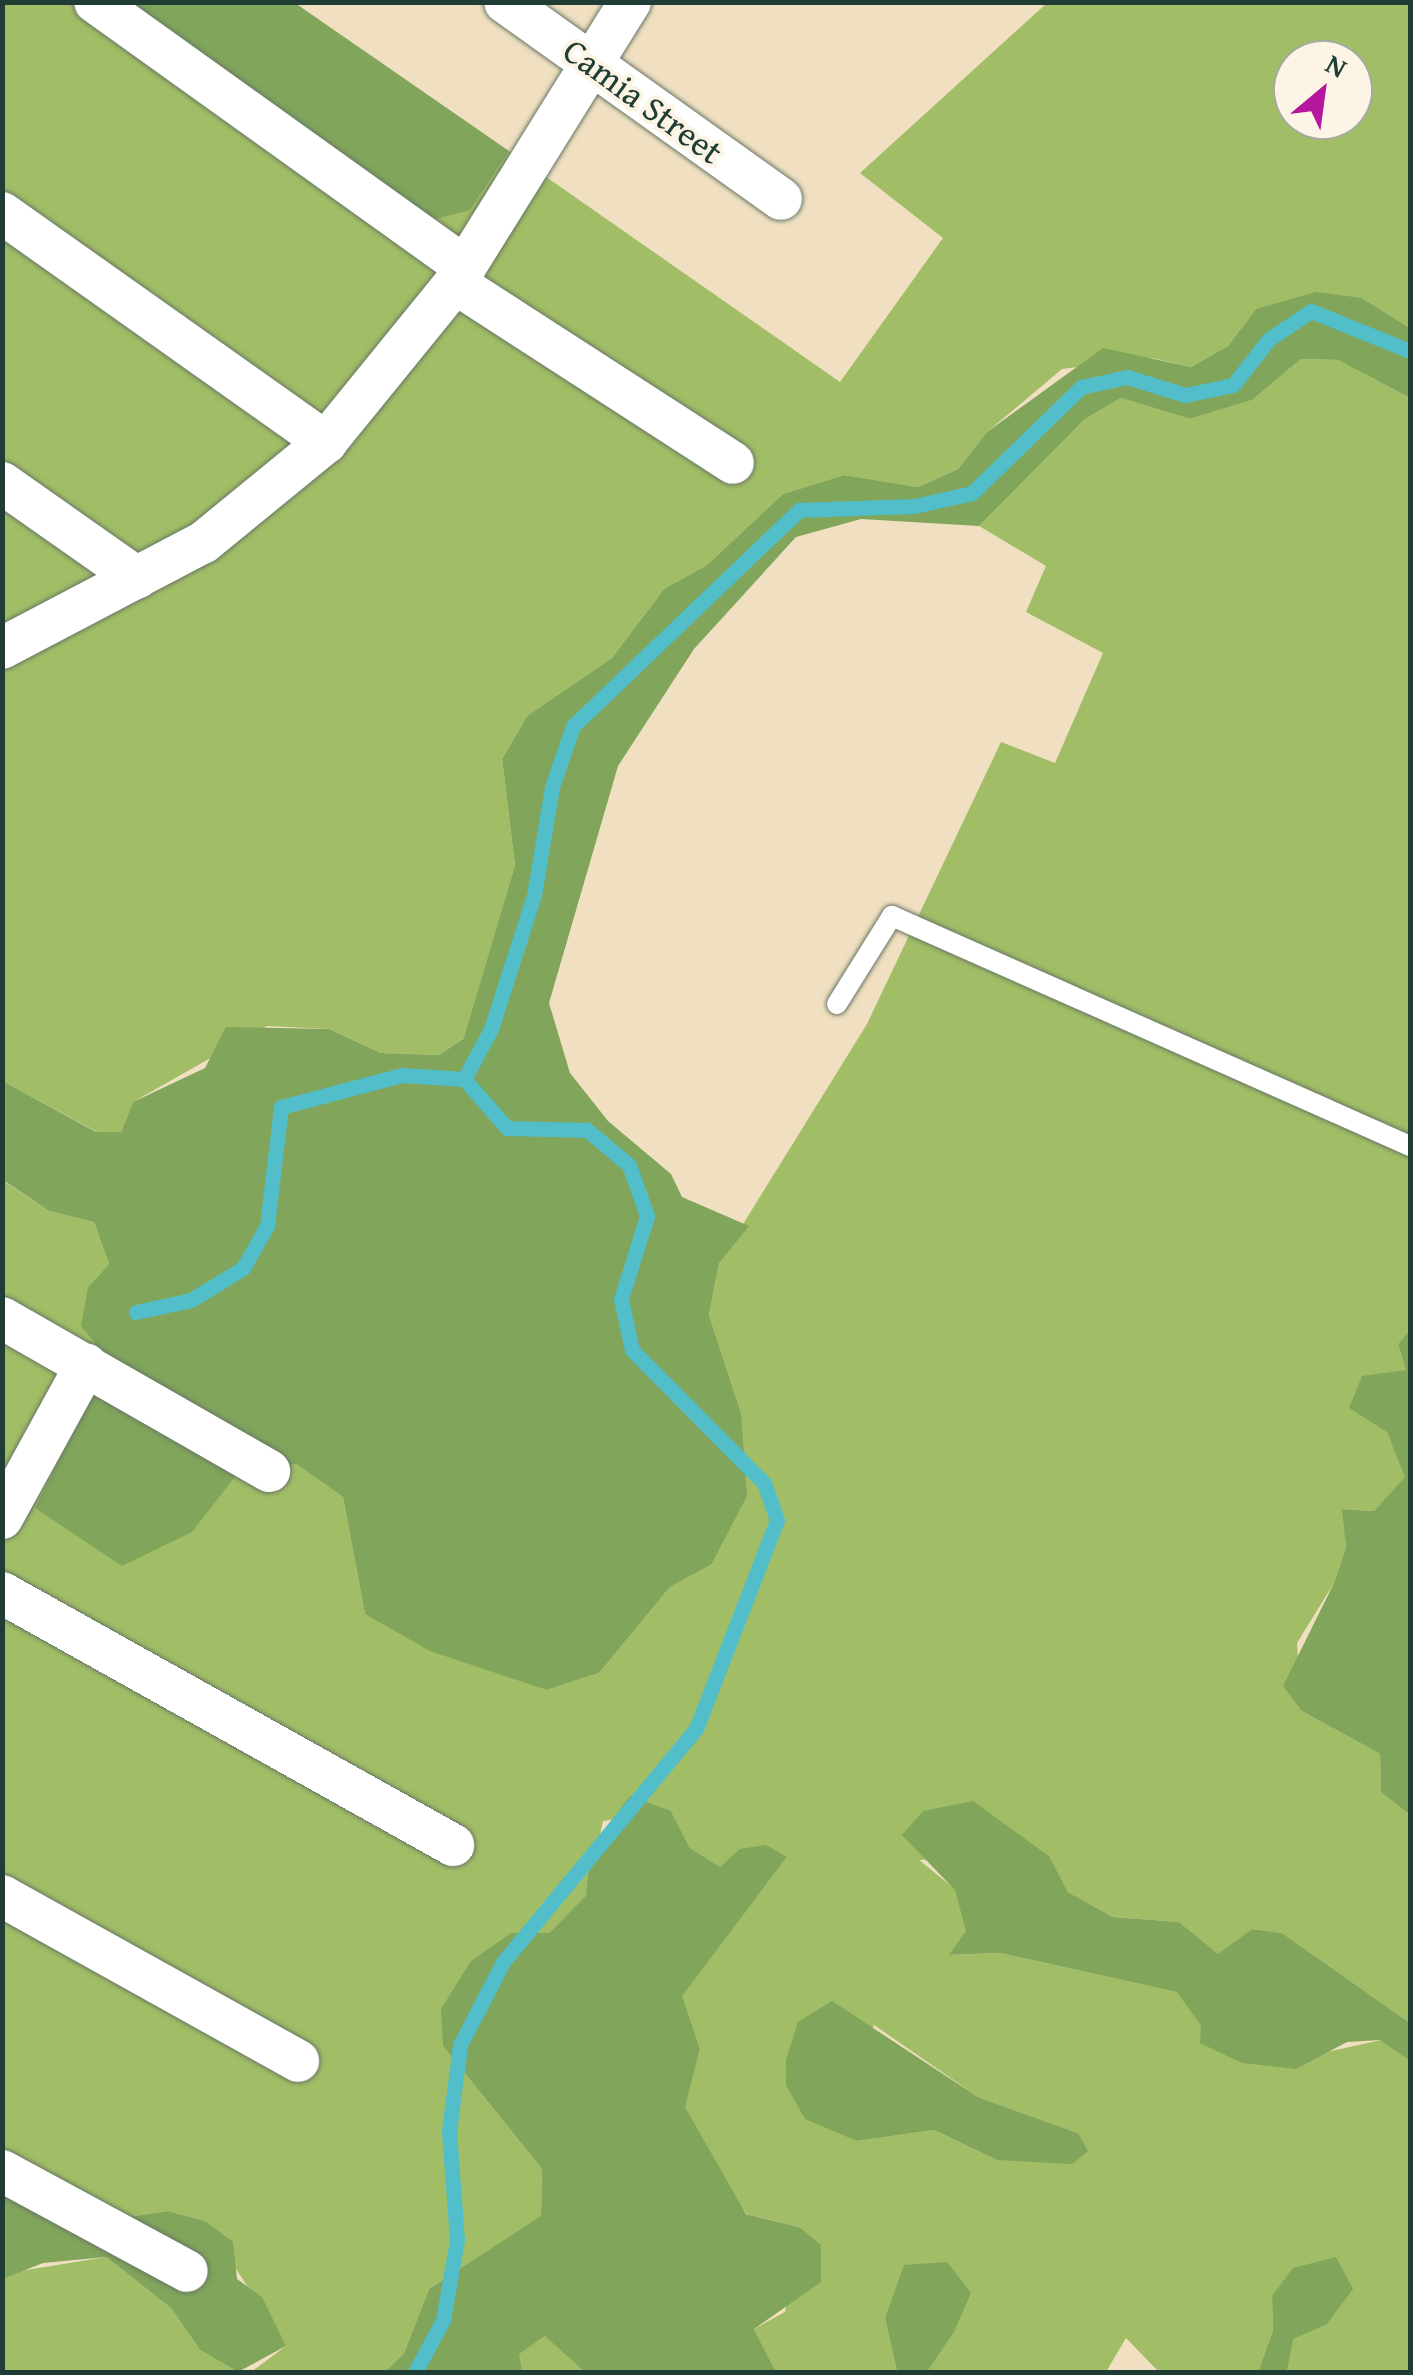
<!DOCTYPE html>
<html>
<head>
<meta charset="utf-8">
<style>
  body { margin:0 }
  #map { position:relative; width:1413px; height:2375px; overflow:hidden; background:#f0e0c1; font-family:"Gentium Book Plus",serif }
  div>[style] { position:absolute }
  .green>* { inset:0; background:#a1be66 }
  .forest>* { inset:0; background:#80a55b }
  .stream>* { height:15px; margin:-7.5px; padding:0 7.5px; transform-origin:7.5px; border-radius:7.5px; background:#51bec9 }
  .roads { filter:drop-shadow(0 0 2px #687665) drop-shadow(0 0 2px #687665) }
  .service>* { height:20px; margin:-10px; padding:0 10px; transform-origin:10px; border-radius:10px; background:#fff }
  .minor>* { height:42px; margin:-21px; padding:0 21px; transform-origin:21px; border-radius:21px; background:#fff }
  span { translate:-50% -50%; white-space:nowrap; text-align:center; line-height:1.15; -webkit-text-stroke:8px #fcf5e5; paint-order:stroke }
  .street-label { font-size:35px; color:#1f3d34 }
  .frame { position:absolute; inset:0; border:5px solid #1f3d34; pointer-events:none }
  .north { position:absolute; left:1273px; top:40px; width:100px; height:100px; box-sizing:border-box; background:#fcf5e5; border:2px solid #a4ab9e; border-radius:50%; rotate:29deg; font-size:28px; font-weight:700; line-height:40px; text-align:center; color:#1f3d34 }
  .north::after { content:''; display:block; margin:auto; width:35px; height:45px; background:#b5179e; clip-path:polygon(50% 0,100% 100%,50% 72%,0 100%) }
</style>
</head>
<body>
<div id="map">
  <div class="green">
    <div style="clip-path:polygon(evenodd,3px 3px,118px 3px,470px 210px,509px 151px,840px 382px,943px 238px,860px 173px,1047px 3px,1410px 3px,1410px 328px,1362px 298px,1256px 309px,1228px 346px,1191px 367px,1152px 358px,1062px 369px,987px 432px,958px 469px,918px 487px,844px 475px,783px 494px,707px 565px,664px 589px,612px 658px,527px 716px,502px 759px,515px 865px,465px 1037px,439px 1055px,381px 1053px,329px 1029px,267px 1026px,133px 1102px,121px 1132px,97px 1132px,3px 1081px,3px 3px,1293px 60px,1353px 60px,1353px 120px,1293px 120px,1293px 60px)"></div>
    <div style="clip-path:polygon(evenodd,1301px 359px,1338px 360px,1410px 398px,1410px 1330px,1398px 1344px,1406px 1370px,1387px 1432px,1406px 1477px,1374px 1511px,1343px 1509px,1346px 1547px,1334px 1583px,1297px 1643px,1302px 1711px,1380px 1754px,1381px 1792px,1410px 1815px,1410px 2023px,1282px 1933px,1252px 1929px,1218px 1955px,1179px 1922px,1113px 1917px,1068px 1892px,1050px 1857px,919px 1860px,955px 1889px,967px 1931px,950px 1955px,1000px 1953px,1178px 1992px,1201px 2026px,1309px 2056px,1381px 2040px,1410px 2061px,1410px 2372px,1287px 2372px,1292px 2339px,1326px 2325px,1272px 2296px,1273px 2330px,1258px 2372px,1159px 2372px,1126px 2338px,1106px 2372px,927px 2372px,953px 2334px,885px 2318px,897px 2372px,776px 2372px,754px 2329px,785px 2312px,799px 2227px,747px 2214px,723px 2183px,684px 2107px,700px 2049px,681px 1996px,787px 1857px,721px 1868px,690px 1848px,671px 1811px,603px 1821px,587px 1896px,549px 1933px,511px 1933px,443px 2046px,542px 2169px,541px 2217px,429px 2289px,404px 2353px,385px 2372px,251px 2372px,286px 2346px,205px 2221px,168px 2211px,127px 2217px,3px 2148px,2px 1180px,49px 1211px,94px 1222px,109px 1264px,88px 1287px,109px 1360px,35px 1508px,296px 1464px,343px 1497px,365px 1614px,547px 1690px,599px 1673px,670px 1587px,711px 1565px,741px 1413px,709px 1315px,719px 1263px,867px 1024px,1001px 742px,1055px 763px,1103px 653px,1026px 612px,1046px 566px,979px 526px,1085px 419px,1121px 398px,1190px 419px,1252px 400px,1301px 359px,874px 2025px,978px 2097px,1078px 2133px,997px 2160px,934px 2130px,857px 2141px,835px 2130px,874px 2025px)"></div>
    <div style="clip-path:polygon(106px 2257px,171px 2308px,200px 2350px,238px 2372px,3px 2372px,2px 2274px)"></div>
    <div style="clip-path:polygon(545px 2336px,569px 2349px,585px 2372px,522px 2372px,518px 2354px)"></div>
  </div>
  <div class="forest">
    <div style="clip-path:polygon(118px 3px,295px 3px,509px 151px,470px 210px,427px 221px)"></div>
    <div style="clip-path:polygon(1316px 292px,1362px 298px,1410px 328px,1410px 398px,1338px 360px,1301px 359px,1252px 400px,1190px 419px,1121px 398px,1085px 419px,979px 526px,861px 519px,796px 537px,694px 649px,618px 766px,549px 1003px,570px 1073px,608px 1121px,671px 1174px,682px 1197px,749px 1226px,719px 1263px,709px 1315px,741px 1413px,747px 1496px,711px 1565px,670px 1587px,599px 1673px,547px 1690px,430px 1651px,365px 1614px,343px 1497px,296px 1464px,237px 1474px,192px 1532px,122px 1566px,35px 1508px,109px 1360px,81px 1326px,88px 1287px,109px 1264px,94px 1222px,49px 1211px,3px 1180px,3px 1081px,96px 1132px,121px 1132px,133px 1102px,205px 1068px,226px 1027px,329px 1029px,381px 1053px,439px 1055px,464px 1038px,515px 865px,502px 759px,527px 716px,612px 658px,664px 589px,707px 565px,783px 494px,844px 475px,918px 487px,958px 469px,987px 432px,1103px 348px,1191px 367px,1228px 346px,1256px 309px)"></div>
    <div style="clip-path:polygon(1410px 1330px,1410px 1815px,1381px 1792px,1380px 1754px,1302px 1711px,1283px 1686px,1334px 1583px,1346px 1547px,1342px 1509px,1374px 1511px,1405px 1477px,1387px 1432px,1349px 1408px,1362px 1376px,1406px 1370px,1398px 1344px)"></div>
    <div style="clip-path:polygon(630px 1796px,671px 1811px,690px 1848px,720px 1867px,740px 1849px,766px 1845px,787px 1857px,682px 1996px,700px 2049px,685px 2107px,746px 2214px,799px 2227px,821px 2245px,821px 2282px,754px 2329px,776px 2372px,585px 2372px,545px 2336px,519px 2354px,522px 2372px,385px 2372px,404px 2353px,429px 2289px,541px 2216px,542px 2169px,443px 2046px,441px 2009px,471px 1961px,511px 1933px,549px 1933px,586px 1896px,591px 1847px)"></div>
    <div style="clip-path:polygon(973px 1801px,1050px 1857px,1068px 1892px,1113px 1917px,1179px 1922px,1218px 1954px,1252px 1929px,1282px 1933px,1410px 2023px,1410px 2061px,1380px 2040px,1347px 2042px,1296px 2069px,1242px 2063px,1200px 2043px,1201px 2026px,1177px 1992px,1000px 1953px,949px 1955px,966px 1931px,955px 1890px,902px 1835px,923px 1811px)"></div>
    <div style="clip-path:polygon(832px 2001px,978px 2097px,1078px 2133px,1088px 2151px,1072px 2164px,997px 2160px,934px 2130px,857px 2141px,805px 2119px,786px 2085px,786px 2060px,798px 2022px)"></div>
    <div style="clip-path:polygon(2px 2148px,127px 2217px,168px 2211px,205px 2221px,233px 2242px,237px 2279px,262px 2297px,286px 2346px,238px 2372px,200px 2350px,171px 2308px,106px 2257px,43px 2263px,5px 2278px)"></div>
    <div style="clip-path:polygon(1336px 2257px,1353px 2289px,1326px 2325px,1293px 2339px,1287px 2372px,1258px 2372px,1273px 2330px,1272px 2296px,1293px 2268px)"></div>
    <div style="clip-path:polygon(947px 2262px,971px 2293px,953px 2334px,927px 2372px,897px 2372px,885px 2318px,904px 2265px)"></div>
  </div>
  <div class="stream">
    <div style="left:136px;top:1312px;width:56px;rotate:-12.3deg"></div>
    <div style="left:191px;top:1300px;width:61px;rotate:-31.6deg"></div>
    <div style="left:243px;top:1268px;width:48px;rotate:-60.3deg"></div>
    <div style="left:267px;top:1226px;width:120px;rotate:-83.3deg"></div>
    <div style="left:281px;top:1107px;width:125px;rotate:-14.8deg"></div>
    <div style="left:402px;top:1075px;width:62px;rotate:3.7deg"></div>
    <div style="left:415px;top:2372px;width:59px;rotate:-61.7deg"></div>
    <div style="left:443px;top:2320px;width:81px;rotate:-80.1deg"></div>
    <div style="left:457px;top:2240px;width:109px;rotate:-94.2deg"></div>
    <div style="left:449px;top:2131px;width:87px;rotate:-82.7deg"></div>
    <div style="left:460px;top:2045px;width:93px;rotate:-62.6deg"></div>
    <div style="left:503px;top:1962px;width:303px;rotate:-50.4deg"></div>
    <div style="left:696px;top:1729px;width:224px;rotate:-68.8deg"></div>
    <div style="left:777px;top:1520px;width:39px;rotate:-109deg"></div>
    <div style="left:764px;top:1483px;width:187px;rotate:-134.8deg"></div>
    <div style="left:632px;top:1350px;width:52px;rotate:-102.2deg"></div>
    <div style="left:621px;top:1299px;width:87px;rotate:-72.6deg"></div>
    <div style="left:647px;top:1216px;width:54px;rotate:-109.4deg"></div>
    <div style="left:629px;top:1165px;width:55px;rotate:-140.2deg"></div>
    <div style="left:587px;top:1130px;width:80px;rotate:-178.6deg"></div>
    <div style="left:507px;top:1128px;width:65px;rotate:-131.3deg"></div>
    <div style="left:464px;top:1079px;width:57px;rotate:-61.6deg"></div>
    <div style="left:491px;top:1029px;width:141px;rotate:-72.2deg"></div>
    <div style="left:534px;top:895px;width:109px;rotate:-80.5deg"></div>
    <div style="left:552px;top:787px;width:65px;rotate:-71deg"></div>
    <div style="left:573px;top:726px;width:313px;rotate:-43.7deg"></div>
    <div style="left:799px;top:510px;width:115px;rotate:-2deg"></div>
    <div style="left:914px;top:506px;width:59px;rotate:-12.6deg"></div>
    <div style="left:972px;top:493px;width:152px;rotate:-44.2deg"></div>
    <div style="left:1081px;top:387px;width:47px;rotate:-12.3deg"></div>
    <div style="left:1127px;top:377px;width:61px;rotate:17.2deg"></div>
    <div style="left:1185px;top:395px;width:49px;rotate:-11.8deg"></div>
    <div style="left:1233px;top:385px;width:58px;rotate:-52deg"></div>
    <div style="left:1269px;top:339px;width:50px;rotate:-33.7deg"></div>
    <div style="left:1311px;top:311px;width:107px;rotate:22deg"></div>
  </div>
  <div class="roads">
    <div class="service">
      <div style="left:837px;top:1004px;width:104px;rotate:-58deg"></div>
      <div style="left:892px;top:916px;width:567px;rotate:23.94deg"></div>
    </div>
    <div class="minor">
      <div style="left:95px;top:2px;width:455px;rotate:35.6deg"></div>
      <div style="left:505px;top:2px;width:339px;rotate:35.5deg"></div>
      <div style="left:2px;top:213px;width:397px;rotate:35.3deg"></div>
      <div style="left:455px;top:283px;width:331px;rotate:32.9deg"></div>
      <div style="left:2px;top:483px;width:165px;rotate:35.1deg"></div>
      <div style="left:2px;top:648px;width:228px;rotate:-27.7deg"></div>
      <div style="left:204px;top:542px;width:158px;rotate:-39.3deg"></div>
      <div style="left:326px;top:442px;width:205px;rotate:-50.9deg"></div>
      <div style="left:455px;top:283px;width:331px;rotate:-58.1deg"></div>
      <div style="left:2px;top:1318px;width:308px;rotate:29.8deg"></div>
      <div style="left:2px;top:1518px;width:175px;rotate:-61.2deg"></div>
      <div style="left:2px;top:1593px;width:517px;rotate:29.19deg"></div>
      <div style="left:2px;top:1896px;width:339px;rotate:29.1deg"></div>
      <div style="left:2px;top:2171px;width:210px;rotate:28.4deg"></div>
    </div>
  </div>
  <div class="street-label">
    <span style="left:643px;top:101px;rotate:36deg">Camia Street</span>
  </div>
  <div class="frame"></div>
  <div class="north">N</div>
</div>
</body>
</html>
